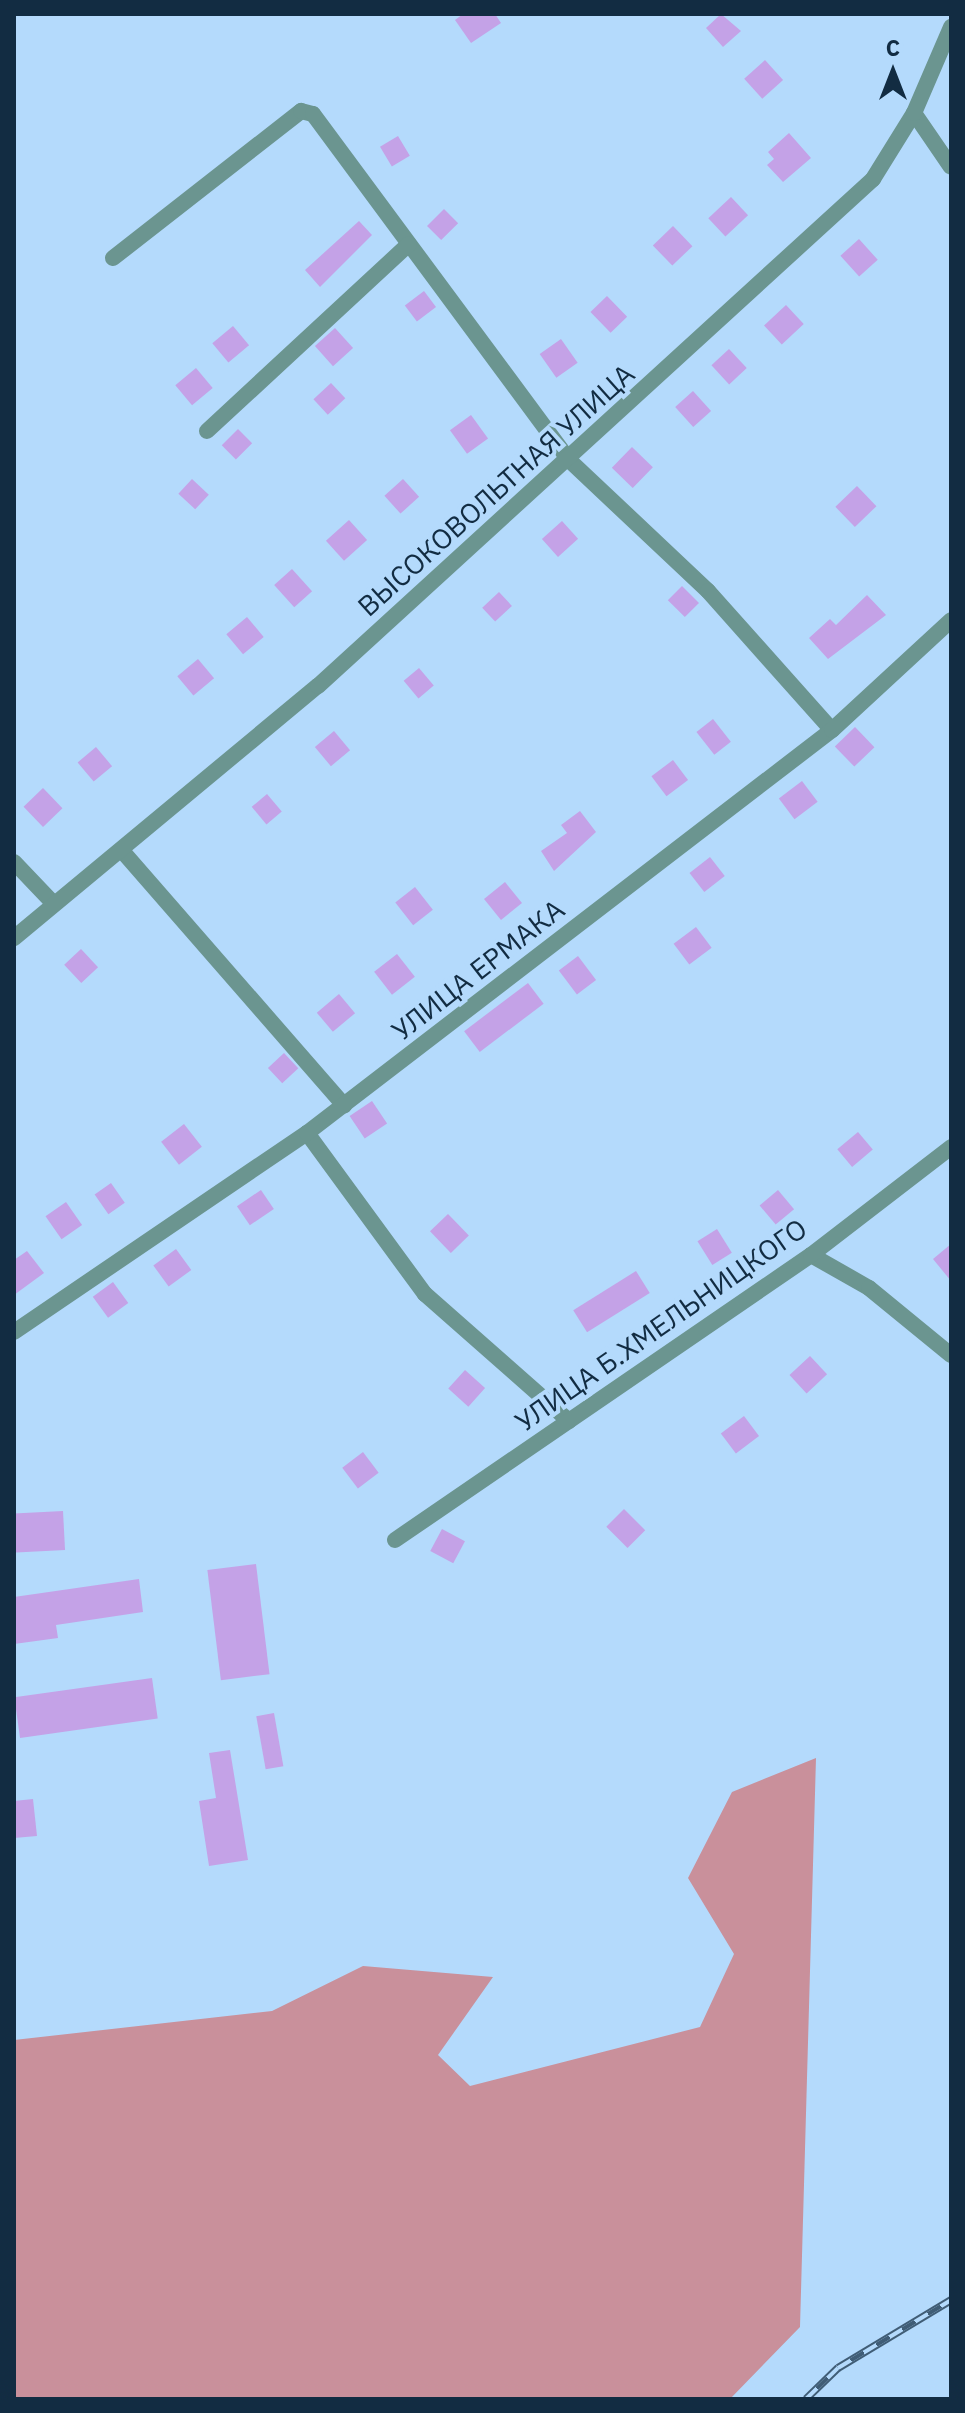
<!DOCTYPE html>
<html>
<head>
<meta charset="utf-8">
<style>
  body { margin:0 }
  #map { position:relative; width:965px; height:2413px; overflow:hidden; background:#b4dafc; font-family:"IBM Plex Sans",sans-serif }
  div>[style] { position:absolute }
  .green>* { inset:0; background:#c9909b }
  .building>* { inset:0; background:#c4a2e7; transform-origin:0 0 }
  .minor>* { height:16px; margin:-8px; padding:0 8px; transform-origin:8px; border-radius:8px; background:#6b9590 }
  .rail>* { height:8px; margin-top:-4px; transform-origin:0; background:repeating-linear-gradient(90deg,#b4dafc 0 15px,#405d76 0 30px); box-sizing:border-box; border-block:2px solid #405d76 }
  span { translate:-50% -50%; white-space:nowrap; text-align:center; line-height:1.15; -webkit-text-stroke:8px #b4dafc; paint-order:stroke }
  .street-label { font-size:28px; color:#122c42 }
  .frame { position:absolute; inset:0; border:16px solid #122c42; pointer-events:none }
  .north { position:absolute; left:853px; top:32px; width:80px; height:80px; -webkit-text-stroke:6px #b4dafc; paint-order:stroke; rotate:0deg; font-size:22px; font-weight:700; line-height:32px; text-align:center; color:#122c42 }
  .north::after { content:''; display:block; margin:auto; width:28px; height:36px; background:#122c42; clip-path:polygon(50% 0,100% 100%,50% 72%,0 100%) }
</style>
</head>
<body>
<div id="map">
  <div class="green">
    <div style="clip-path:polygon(816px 1758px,800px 2327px,730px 2399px,14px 2399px,14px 2040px,272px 2011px,363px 1966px,493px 1977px,438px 2055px,470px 2086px,700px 2027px,734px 1954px,688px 1878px,732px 1792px)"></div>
  </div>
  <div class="building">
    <div style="clip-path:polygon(463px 14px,495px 14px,501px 23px,471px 43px,455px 20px)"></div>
    <div style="clip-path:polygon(721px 14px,741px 31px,723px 47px,706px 28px)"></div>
    <div style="left:765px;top:60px;width:27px;height:28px;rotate:48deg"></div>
    <div style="clip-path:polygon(789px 133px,811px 158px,783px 182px,767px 165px,774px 159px,768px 152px)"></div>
    <div style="left:398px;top:136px;width:23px;height:21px;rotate:59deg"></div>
    <div style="left:731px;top:197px;width:25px;height:31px;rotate:47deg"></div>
    <div style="left:444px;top:209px;width:20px;height:24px;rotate:45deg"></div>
    <div style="clip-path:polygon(359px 221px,372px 235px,320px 287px,305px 270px)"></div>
    <div style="left:673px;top:226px;width:28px;height:28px;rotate:46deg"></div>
    <div style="left:859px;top:239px;width:28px;height:25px;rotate:48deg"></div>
    <div style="left:424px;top:291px;width:20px;height:24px;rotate:53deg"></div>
    <div style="left:607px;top:296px;width:29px;height:23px;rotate:46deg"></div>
    <div style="left:786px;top:305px;width:26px;height:30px;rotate:47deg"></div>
    <div style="left:233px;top:326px;width:25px;height:27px;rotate:50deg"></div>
    <div style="left:335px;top:328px;width:27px;height:27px;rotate:48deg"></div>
    <div style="left:561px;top:339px;width:29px;height:26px;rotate:55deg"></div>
    <div style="left:729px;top:349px;width:26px;height:24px;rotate:47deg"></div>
    <div style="left:196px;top:368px;width:26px;height:27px;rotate:50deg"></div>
    <div style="left:331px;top:383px;width:21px;height:24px;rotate:47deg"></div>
    <div style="left:693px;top:391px;width:27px;height:24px;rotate:48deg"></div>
    <div style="left:471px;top:415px;width:29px;height:26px;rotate:54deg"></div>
    <div style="left:238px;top:429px;width:20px;height:23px;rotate:45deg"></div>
    <div style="left:632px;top:447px;width:29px;height:29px;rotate:44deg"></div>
    <div style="left:192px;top:479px;width:23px;height:20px;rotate:43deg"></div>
    <div style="left:403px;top:479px;width:24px;height:25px;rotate:48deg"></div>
    <div style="left:857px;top:486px;width:28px;height:30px;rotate:46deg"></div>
    <div style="left:349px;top:520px;width:27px;height:31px;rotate:48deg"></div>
    <div style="left:562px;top:521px;width:24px;height:27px;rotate:48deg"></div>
    <div style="left:292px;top:569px;width:30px;height:24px;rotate:48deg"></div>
    <div style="left:682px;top:586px;width:24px;height:20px;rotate:45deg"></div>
    <div style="left:499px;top:592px;width:19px;height:23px;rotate:47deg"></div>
    <div style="clip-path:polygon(867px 595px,886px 615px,828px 659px,809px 638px,830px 619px,836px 625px)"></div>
    <div style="left:247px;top:617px;width:26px;height:27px;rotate:50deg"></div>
    <div style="left:198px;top:659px;width:25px;height:27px;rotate:50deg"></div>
    <div style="left:419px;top:668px;width:23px;height:20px;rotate:50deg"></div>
    <div style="left:713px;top:719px;width:29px;height:21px;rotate:52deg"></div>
    <div style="left:855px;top:727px;width:28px;height:28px;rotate:46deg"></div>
    <div style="left:334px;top:731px;width:25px;height:25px;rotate:50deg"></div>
    <div style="left:96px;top:747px;width:25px;height:24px;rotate:50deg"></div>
    <div style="left:673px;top:760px;width:25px;height:27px;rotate:53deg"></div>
    <div style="left:802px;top:781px;width:26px;height:29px;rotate:53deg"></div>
    <div style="left:43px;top:788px;width:28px;height:27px;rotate:46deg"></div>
    <div style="left:267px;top:794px;width:23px;height:20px;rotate:50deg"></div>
    <div style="clip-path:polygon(580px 811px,596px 832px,554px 871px,541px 851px,567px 833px,561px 825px)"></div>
    <div style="left:710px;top:857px;width:24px;height:26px;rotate:52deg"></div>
    <div style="left:505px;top:882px;width:27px;height:27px;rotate:51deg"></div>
    <div style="left:415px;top:887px;width:29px;height:25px;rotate:52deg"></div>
    <div style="left:696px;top:927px;width:26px;height:28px;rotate:53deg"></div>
    <div style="left:81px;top:949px;width:25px;height:23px;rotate:47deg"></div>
    <div style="left:397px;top:954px;width:29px;height:29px;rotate:52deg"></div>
    <div style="left:578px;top:956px;width:30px;height:24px;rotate:53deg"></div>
    <div style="left:528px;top:983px;width:26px;height:80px;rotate:53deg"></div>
    <div style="left:339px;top:994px;width:25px;height:29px;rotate:50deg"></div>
    <div style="left:284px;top:1053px;width:21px;height:22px;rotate:47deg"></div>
    <div style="left:372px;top:1101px;width:27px;height:27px;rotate:56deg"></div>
    <div style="left:184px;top:1124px;width:29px;height:29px;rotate:52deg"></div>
    <div style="left:858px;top:1132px;width:23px;height:27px;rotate:50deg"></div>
    <div style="left:111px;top:1183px;width:24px;height:20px;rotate:55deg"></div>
    <div style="left:261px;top:1190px;width:23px;height:29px;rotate:56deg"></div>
    <div style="left:778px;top:1190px;width:25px;height:24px;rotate:50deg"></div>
    <div style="left:66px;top:1202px;width:28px;height:25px;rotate:55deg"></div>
    <div style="left:448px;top:1214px;width:30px;height:25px;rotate:46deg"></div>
    <div style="left:717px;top:1229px;width:28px;height:23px;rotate:58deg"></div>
    <div style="clip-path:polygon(951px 1244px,951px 1281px,933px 1259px)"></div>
    <div style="left:176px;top:1249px;width:26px;height:28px;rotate:54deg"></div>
    <div style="clip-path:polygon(27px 1251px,44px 1273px,14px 1295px,14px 1260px)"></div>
    <div style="left:636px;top:1271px;width:26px;height:74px;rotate:58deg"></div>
    <div style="left:113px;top:1282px;width:26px;height:25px;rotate:54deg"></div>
    <div style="left:810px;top:1356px;width:25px;height:28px;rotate:47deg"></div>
    <div style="left:465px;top:1370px;width:27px;height:25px;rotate:42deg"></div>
    <div style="left:744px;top:1416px;width:25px;height:29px;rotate:53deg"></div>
    <div style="left:363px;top:1452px;width:26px;height:26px;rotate:53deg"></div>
    <div style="left:624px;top:1509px;width:30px;height:25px;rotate:45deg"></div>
    <div style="left:63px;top:1511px;width:39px;height:49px;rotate:87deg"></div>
    <div style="left:442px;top:1529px;width:26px;height:25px;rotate:28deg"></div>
    <div style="left:256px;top:1564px;width:111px;height:49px;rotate:83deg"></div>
    <div style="clip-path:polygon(139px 1579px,143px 1612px,56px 1625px,58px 1638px,14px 1644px,14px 1597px)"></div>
    <div style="left:152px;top:1678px;width:41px;height:139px;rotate:82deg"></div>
    <div style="left:274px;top:1713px;width:54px;height:18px;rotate:80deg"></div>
    <div style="clip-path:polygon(230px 1750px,248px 1860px,209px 1866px,199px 1801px,216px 1798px,209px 1753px)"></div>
    <div style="clip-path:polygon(33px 1799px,37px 1836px,14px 1838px,14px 1801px)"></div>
  </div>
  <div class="minor">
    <div style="left:914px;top:113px;width:65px;rotate:55.6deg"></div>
    <div style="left:113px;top:258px;width:239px;rotate:-38deg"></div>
    <div style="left:301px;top:111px;width:12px;rotate:14deg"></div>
    <div style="left:313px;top:114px;width:430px;rotate:53.5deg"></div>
    <div style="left:569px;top:460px;width:191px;rotate:43.3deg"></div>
    <div style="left:708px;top:591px;width:186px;rotate:48.3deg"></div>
    <div style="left:207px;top:431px;width:275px;rotate:-42.8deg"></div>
    <div style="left:124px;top:853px;width:335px;rotate:48.9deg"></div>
    <div style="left:14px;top:862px;width:57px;rotate:46.4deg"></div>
    <div style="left:14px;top:938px;width:395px;rotate:-39.7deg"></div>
    <div style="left:318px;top:686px;width:752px;rotate:-42.41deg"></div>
    <div style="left:873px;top:179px;width:78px;rotate:-58.2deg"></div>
    <div style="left:914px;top:113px;width:94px;rotate:-66.7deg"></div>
    <div style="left:307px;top:1133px;width:200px;rotate:53.8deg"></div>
    <div style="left:425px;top:1294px;width:192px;rotate:41.4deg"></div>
    <div style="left:811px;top:1255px;width:67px;rotate:29.6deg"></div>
    <div style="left:869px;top:1288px;width:106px;rotate:39.3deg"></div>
    <div style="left:14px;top:1332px;width:354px;rotate:-34.2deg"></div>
    <div style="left:307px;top:1133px;width:662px;rotate:-37.51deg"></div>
    <div style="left:832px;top:730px;width:162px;rotate:-42.7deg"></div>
    <div style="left:395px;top:1540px;width:504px;rotate:-34.41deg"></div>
    <div style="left:811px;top:1255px;width:177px;rotate:-37.6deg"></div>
  </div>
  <div class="rail">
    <div style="left:806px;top:2399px;width:45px;rotate:-44.1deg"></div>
    <div style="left:838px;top:2368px;width:132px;rotate:-31deg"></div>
  </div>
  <div class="street-label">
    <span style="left:496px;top:490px;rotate:-42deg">ВЫСОКОВОЛЬТНАЯ УЛИЦА</span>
    <span style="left:478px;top:970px;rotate:-38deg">УЛИЦА ЕРМАКА</span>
    <span style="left:661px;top:1325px;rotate:-35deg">УЛИЦА Б.ХМЕЛЬНИЦКОГО</span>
  </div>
  <div class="frame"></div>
  <div class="north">С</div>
</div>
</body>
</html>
